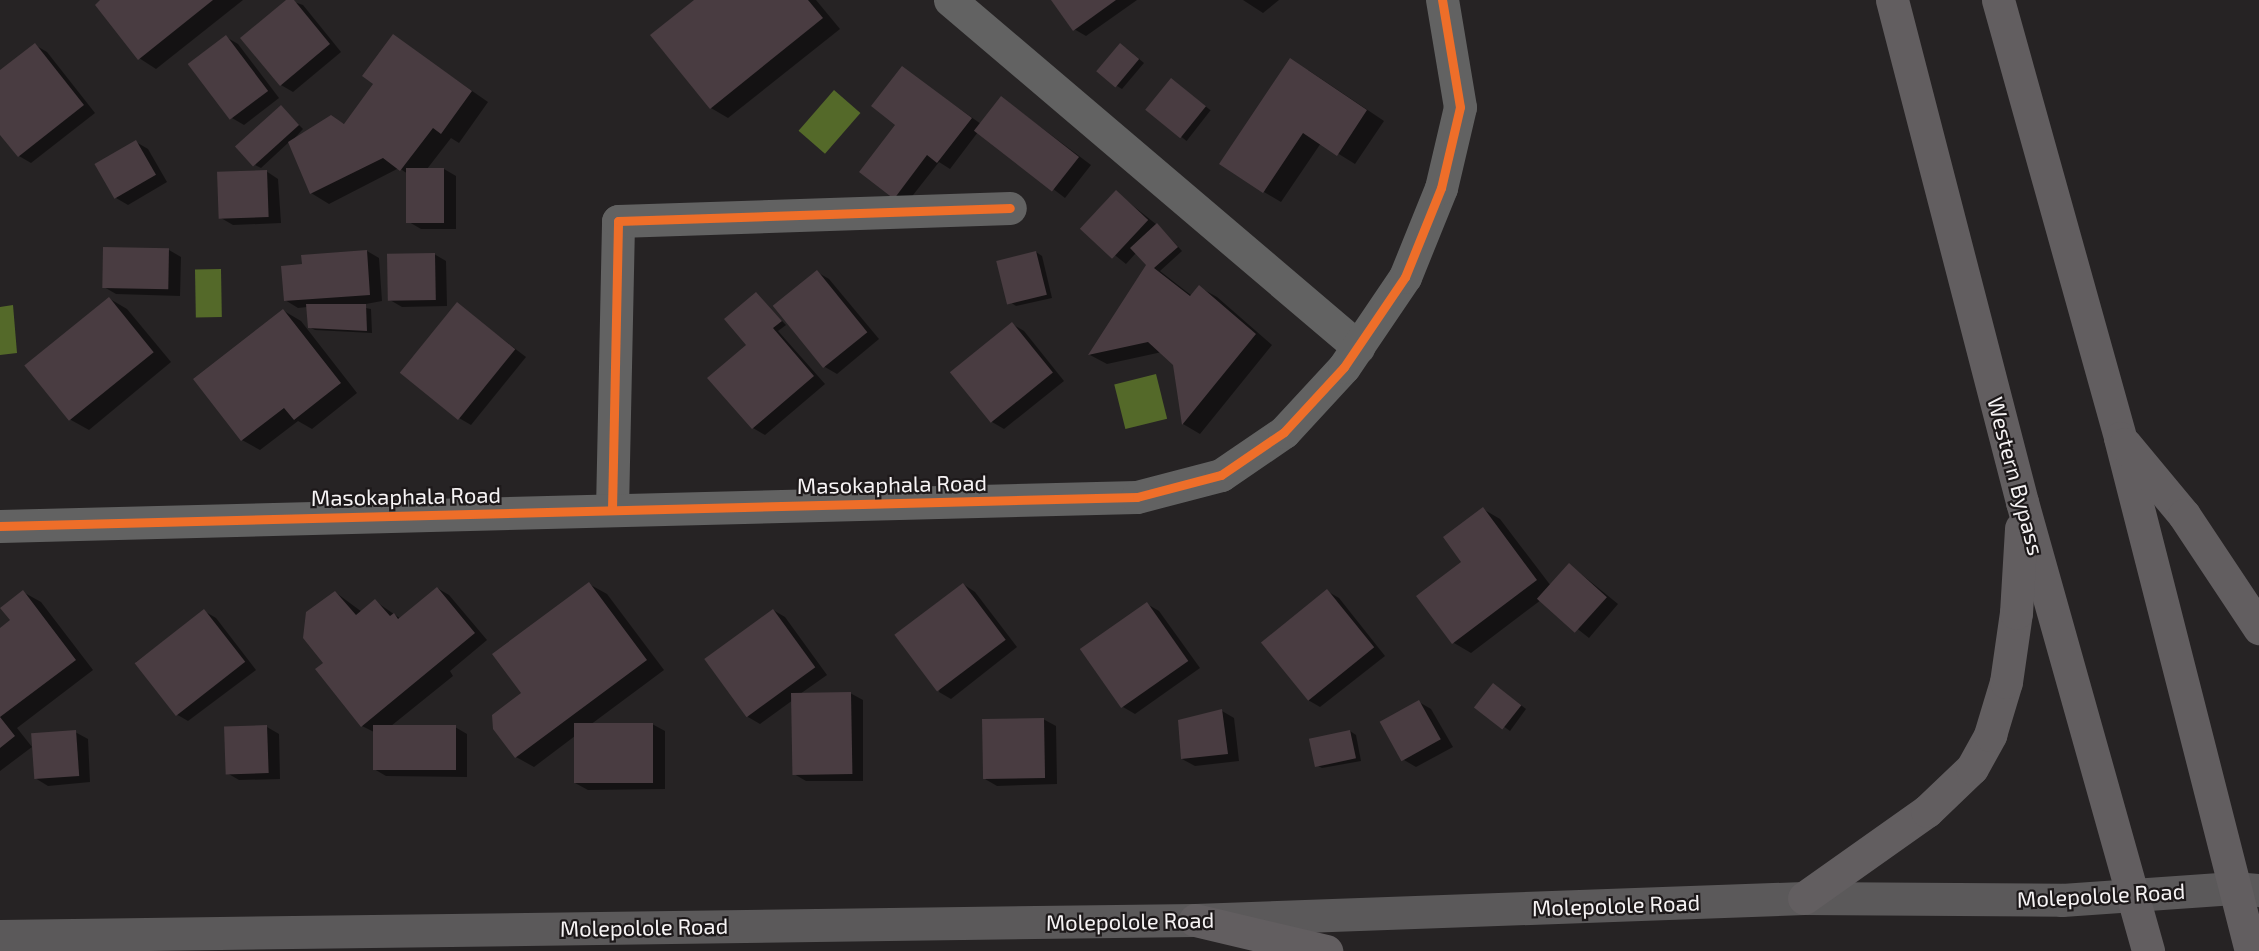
<!DOCTYPE html>
<html>
<head>
<meta charset="utf-8">
<style>
  body { margin:0 }
  #map { position:relative; width:2259px; height:951px; overflow:hidden; background:#262324; font-family:"Exo 2",sans-serif }
  div>[style] { position:absolute }
  .water>* { inset:0; background:#546929; transform-origin:0 0 }
  .shadow>* { inset:0; background:#0007; transform-origin:0 0 }
  .building>* { inset:0; background:#493c41; transform-origin:0 0 }
  .minor>* { height:33px; margin:-16.5px; padding:0 16.5px; transform-origin:16.5px; border-radius:16.5px; background:#626262 }
  .major>* { height:33px; margin:-16.5px; padding:0 16.5px; transform-origin:16.5px; border-radius:16.5px; background:#5b595a }
  .highway>* { height:33px; margin:-16.5px; padding:0 16.5px; transform-origin:16.5px; border-radius:16.5px; background:#625e60 }
  .cycleway>* { height:9px; margin:-4.5px; padding:0 4.5px; transform-origin:4.5px; border-radius:4.5px; background:#ee6e29 }
  span { translate:-50% -50%; white-space:nowrap; text-align:center; line-height:1.15; -webkit-text-stroke:4.5px #1d191a; paint-order:stroke }
  .street-label { font-size:22px; color:#f6f3f4 }
</style>
</head>
<body>
<div id="map">
  <div class="water">
    <div style="left:834px;top:90px;width:35px;height:54px;rotate:41deg"></div>
    <div style="left:221px;top:269px;width:48px;height:26px;rotate:89deg"></div>
    <div style="clip-path:polygon(13px 305px,17px 353px,0 355px,0 307px)"></div>
    <div style="left:1156px;top:374px;width:46px;height:43px;rotate:76deg"></div>
  </div>
  <div class="shadow">
    <div style="clip-path:polygon(103px 0,243px 0,156px 69px,139px 58px)"></div>
    <div style="clip-path:polygon(288px 0,303px 5px,341px 52px,293px 92px,281px 85px)"></div>
    <div style="clip-path:polygon(696px 0,816px 0,840px 29px,728px 118px,711px 108px)"></div>
    <div style="clip-path:polygon(1053px 0,1137px 0,1086px 36px,1074px 29px)"></div>
    <div style="clip-path:polygon(1243px 0,1279px 0,1263px 13px)"></div>
    <div style="clip-path:polygon(393px 36px,488px 102px,459px 143px,451px 138px,427px 169px,444px 169px,456px 176px,456px 229px,421px 229px,409px 222px,408px 174px,399px 168px,329px 204px,311px 193px,289px 142px,261px 168px,255px 165px,281px 107px,303px 129px,292px 141px,331px 117px,346px 125px,375px 84px)"></div>
    <div style="clip-path:polygon(226px 37px,238px 44px,279px 98px,244px 125px,232px 118px)"></div>
    <div style="clip-path:polygon(35px 45px,47px 52px,95px 113px,31px 163px,19px 156px,0 132px,0 72px)"></div>
    <div style="clip-path:polygon(1126px 48px,1144px 63px,1122px 89px,1117px 86px)"></div>
    <div style="clip-path:polygon(902px 68px,981px 124px,1002px 98px,1091px 165px,1065px 198px,978px 132px,950px 169px,939px 162px,906px 204px,894px 197px)"></div>
    <div style="clip-path:polygon(1308px 70px,1384px 121px,1355px 164px,1321px 143px,1281px 202px,1264px 192px)"></div>
    <div style="left:1172px;top:80px;width:49px;height:39px;rotate:38deg"></div>
    <div style="clip-path:polygon(136px 142px,148px 149px,167px 182px,128px 205px,116px 198px)"></div>
    <div style="clip-path:polygon(266px 171px,278px 179px,281px 223px,233px 225px,221px 218px)"></div>
    <div style="clip-path:polygon(1116px 192px,1162px 229px,1182px 251px,1160px 271px,1192px 296px,1199px 287px,1217px 297px,1272px 345px,1200px 434px,1183px 424px,1174px 364px,1162px 352px,1107px 364px,1090px 355px,1148px 265px,1136px 253px,1126px 264px,1082px 229px)"></div>
    <div style="clip-path:polygon(169px 250px,181px 257px,180px 296px,116px 294px,104px 287px)"></div>
    <div style="clip-path:polygon(367px 251px,379px 258px,382px 301px,355px 306px,371px 309px,372px 333px,315px 330px,309px 327px,307px 307px,298px 308px,285px 300px,303px 266px)"></div>
    <div style="clip-path:polygon(1036px 252px,1042px 256px,1052px 298px,1016px 306px,1010px 302px)"></div>
    <div style="clip-path:polygon(434px 254px,446px 261px,447px 306px,402px 307px,390px 300px)"></div>
    <div style="clip-path:polygon(817px 272px,829px 279px,879px 339px,837px 374px,825px 367px)"></div>
    <div style="clip-path:polygon(756px 294px,786px 325px,778px 331px,825px 384px,765px 435px,753px 428px,748px 345px)"></div>
    <div style="clip-path:polygon(110px 299px,127px 309px,171px 362px,89px 430px,71px 420px,27px 367px)"></div>
    <div style="clip-path:polygon(457px 304px,526px 357px,471px 425px,459px 418px)"></div>
    <div style="clip-path:polygon(284px 311px,301px 321px,357px 393px,312px 429px,298px 421px,260px 450px,242px 440px)"></div>
    <div style="clip-path:polygon(1012px 324px,1024px 331px,1064px 381px,1004px 429px,992px 422px)"></div>
    <div style="clip-path:polygon(1483px 509px,1500px 519px,1551px 586px,1570px 565px,1618px 604px,1589px 638px,1541px 600px,1471px 653px,1454px 643px,1463px 563px)"></div>
    <div style="clip-path:polygon(589px 584px,607px 594px,664px 670px,590px 725px,652px 724px,665px 731px,665px 789px,588px 790px,575px 783px,575px 736px,534px 767px,516px 757px,494px 728px,523px 694px)"></div>
    <div style="clip-path:polygon(963px 584px,975px 592px,1017px 647px,951px 699px,939px 692px)"></div>
    <div style="clip-path:polygon(437px 588px,449px 595px,487px 640px,450px 671px,453px 676px,391px 726px,455px 727px,467px 734px,467px 777px,386px 776px,374px 769px,374px 732px,362px 726px,325px 663px,335px 592px,362px 612px,375px 601px,401px 619px)"></div>
    <div style="clip-path:polygon(1327px 591px,1339px 598px,1385px 656px,1320px 707px,1308px 700px,1263px 642px)"></div>
    <div style="clip-path:polygon(23px 592px,41px 602px,93px 670px,17px 728px,32px 747px,0 771px,0 630px,12px 621px)"></div>
    <div style="clip-path:polygon(1147px 604px,1159px 611px,1200px 668px,1135px 714px,1123px 707px)"></div>
    <div style="clip-path:polygon(773px 610px,785px 617px,827px 675px,800px 694px,850px 693px,863px 700px,863px 781px,806px 781px,794px 774px,793px 700px,760px 724px,748px 717px)"></div>
    <div style="clip-path:polygon(204px 611px,216px 618px,256px 670px,188px 721px,176px 714px,136px 662px)"></div>
    <div style="clip-path:polygon(1499px 688px,1526px 709px,1510px 731px,1477px 707px)"></div>
    <div style="clip-path:polygon(1419px 702px,1431px 709px,1453px 747px,1416px 767px,1404px 760px)"></div>
    <div style="clip-path:polygon(1222px 711px,1234px 718px,1239px 761px,1195px 766px,1182px 759px)"></div>
    <div style="clip-path:polygon(1043px 719px,1056px 726px,1057px 784px,997px 786px,985px 779px)"></div>
    <div style="clip-path:polygon(267px 727px,279px 734px,280px 779px,239px 780px,227px 773px)"></div>
    <div style="clip-path:polygon(1350px 731px,1356px 735px,1361px 761px,1322px 768px,1316px 765px)"></div>
    <div style="clip-path:polygon(75px 732px,88px 739px,90px 782px,48px 786px,35px 778px)"></div>
  </div>
  <div class="building">
    <div style="clip-path:polygon(100px 0,213px 0,138px 60px,95px 5px)"></div>
    <div style="clip-path:polygon(286px 0,294px 0,330px 44px,280px 86px,240px 38px)"></div>
    <div style="clip-path:polygon(694px 0,808px 0,823px 18px,710px 109px,650px 35px)"></div>
    <div style="clip-path:polygon(1051px 0,1116px 0,1073px 31px)"></div>
    <div style="clip-path:polygon(393px 34px,472px 91px,441px 134px,433px 128px,400px 171px,383px 158px,310px 194px,288px 142px,331px 115px,344px 124px,373px 84px,362px 76px)"></div>
    <div style="left:226px;top:35px;width:70px;height:48px;rotate:53deg"></div>
    <div style="clip-path:polygon(35px 43px,84px 105px,18px 157px,0 135px,0 70px)"></div>
    <div style="left:1120px;top:43px;width:25px;height:37px;rotate:40deg"></div>
    <div style="clip-path:polygon(1290px 58px,1367px 110px,1337px 156px,1303px 133px,1263px 193px,1219px 164px)"></div>
    <div style="clip-path:polygon(902px 66px,972px 118px,937px 163px,927px 155px,894px 199px,859px 172px,895px 125px,871px 106px)"></div>
    <div style="left:1171px;top:78px;width:45px;height:41px;rotate:39deg"></div>
    <div style="left:1001px;top:96px;width:99px;height:44px;rotate:38deg"></div>
    <div style="left:281px;top:105px;width:27px;height:62px;rotate:48deg"></div>
    <div style="left:136px;top:140px;width:40px;height:48px;rotate:60deg"></div>
    <div style="left:406px;top:168px;width:38px;height:55px"></div>
    <div style="left:267px;top:170px;width:47px;height:50px;rotate:88deg"></div>
    <div style="left:1116px;top:190px;width:44px;height:53px;rotate:43deg"></div>
    <div style="clip-path:polygon(1157px 223px,1178px 247px,1154px 268px,1190px 296px,1199px 285px,1256px 334px,1182px 425px,1173px 365px,1148px 342px,1088px 355px,1146px 265px,1130px 248px)"></div>
    <div style="left:103px;top:247px;width:66px;height:41px;rotate:1deg"></div>
    <div style="clip-path:polygon(367px 250px,370px 295px,284px 301px,281px 266px,302px 264px,301px 255px)"></div>
    <div style="left:1036px;top:251px;width:45px;height:41px;rotate:76deg"></div>
    <div style="left:435px;top:253px;width:47px;height:48px;rotate:89deg"></div>
    <div style="left:817px;top:270px;width:80px;height:57px;rotate:51deg"></div>
    <div style="clip-path:polygon(756px 292px,782px 321px,773px 328px,814px 376px,752px 429px,707px 378px,746px 345px,724px 319px)"></div>
    <div style="left:109px;top:297px;width:71px;height:109px;rotate:51deg"></div>
    <div style="left:457px;top:302px;width:75px;height:91px;rotate:39deg"></div>
    <div style="clip-path:polygon(306px 304px,366px 304px,367px 331px,308px 328px)"></div>
    <div style="clip-path:polygon(283px 309px,341px 383px,294px 420px,284px 408px,241px 441px,193px 379px)"></div>
    <div style="left:1012px;top:322px;width:65px;height:80px;rotate:51deg"></div>
    <div style="clip-path:polygon(1483px 507px,1537px 580px,1452px 644px,1416px 596px,1461px 562px,1443px 537px)"></div>
    <div style="left:1569px;top:563px;width:51px;height:48px;rotate:42deg"></div>
    <div style="clip-path:polygon(589px 582px,647px 660px,515px 758px,493px 729px,492px 715px,521px 693px,492px 654px)"></div>
    <div style="left:963px;top:583px;width:71px;height:86px;rotate:53deg"></div>
    <div style="clip-path:polygon(437px 587px,475px 633px,361px 727px,315px 669px,323px 663px,303px 638px,306px 612px,335px 591px,356px 615px,375px 599px,390px 616px,394px 613px,398px 619px)"></div>
    <div style="left:1327px;top:589px;width:75px;height:85px;rotate:51deg"></div>
    <div style="clip-path:polygon(23px 590px,76px 660px,0 717px,15px 736px,0 748px,0 628px,10px 620px,0 608px)"></div>
    <div style="left:1147px;top:602px;width:72px;height:82px;rotate:55deg"></div>
    <div style="left:204px;top:609px;width:67px;height:88px;rotate:52deg"></div>
    <div style="left:773px;top:609px;width:72px;height:85px;rotate:54deg"></div>
    <div style="left:1493px;top:683px;width:36px;height:31px;rotate:38deg"></div>
    <div style="left:851px;top:692px;width:82px;height:60px;rotate:89deg"></div>
    <div style="left:1419px;top:700px;width:45px;height:45px;rotate:61deg"></div>
    <div style="clip-path:polygon(1222px 709px,1228px 754px,1181px 759px,1178px 720px)"></div>
    <div style="left:1044px;top:718px;width:60px;height:62px;rotate:89deg"></div>
    <div style="left:653px;top:723px;width:60px;height:79px;rotate:90deg"></div>
    <div style="left:267px;top:725px;width:48px;height:43px;rotate:88deg"></div>
    <div style="left:373px;top:725px;width:83px;height:45px"></div>
    <div style="left:76px;top:730px;width:46px;height:45px;rotate:86deg"></div>
    <div style="left:1350px;top:730px;width:29px;height:42px;rotate:78deg"></div>
  </div>
  <div class="minor">
    <div style="left:950px;top:0;width:536px;rotate:40.38deg"></div>
    <div style="left:612px;top:510px;width:289px;rotate:-88.8deg"></div>
    <div style="left:618px;top:221px;width:392px;rotate:-1.9deg"></div>
    <div style="left:0;top:526px;width:1137px;rotate:-1.46deg"></div>
    <div style="left:1137px;top:497px;width:87px;rotate:-14.7deg"></div>
    <div style="left:1221px;top:475px;width:76px;rotate:-34.3deg"></div>
    <div style="left:1284px;top:432px;width:88px;rotate:-47.3deg"></div>
    <div style="left:1344px;top:367px;width:109px;rotate:-55.9deg"></div>
    <div style="left:1405px;top:277px;width:96px;rotate:-68deg"></div>
    <div style="left:1441px;top:188px;width:83px;rotate:-76.8deg"></div>
    <div style="left:1460px;top:107px;width:109px;rotate:-99.5deg"></div>
  </div>
  <div class="major">
    <div style="left:0;top:936px;width:1195px;rotate:-0.77deg"></div>
    <div style="left:1195px;top:920px;width:609px;rotate:-2.07deg"></div>
    <div style="left:1804px;top:898px;width:258px;rotate:0.4deg"></div>
    <div style="left:2062px;top:900px;width:172px;rotate:-4deg"></div>
    <div style="left:2234px;top:888px;width:25px;rotate:5deg"></div>
  </div>
  <div class="highway">
    <div style="left:1892px;top:0;width:519px;rotate:75.48deg"></div>
    <div style="left:2022px;top:502px;width:466px;rotate:74.3deg"></div>
    <div style="left:1998px;top:0;width:455px;rotate:74.4deg"></div>
    <div style="left:2120px;top:438px;width:529px;rotate:75.68deg"></div>
    <div style="left:2125px;top:444px;width:92px;rotate:50.3deg"></div>
    <div style="left:2184px;top:515px;width:136px;rotate:56.4deg"></div>
    <div style="left:1804px;top:898px;width:151px;rotate:-35.3deg"></div>
    <div style="left:1927px;top:811px;width:62px;rotate:-43.7deg"></div>
    <div style="left:1972px;top:768px;width:38px;rotate:-61deg"></div>
    <div style="left:1990px;top:735px;width:55px;rotate:-73.2deg"></div>
    <div style="left:2006px;top:682px;width:70px;rotate:-81.8deg"></div>
    <div style="left:2016px;top:613px;width:85px;rotate:-86.6deg"></div>
    <div style="left:1195px;top:920px;width:135px;rotate:13.3deg"></div>
  </div>
  <div class="cycleway">
    <div style="left:612px;top:510px;width:289px;rotate:-88.8deg"></div>
    <div style="left:618px;top:221px;width:392px;rotate:-1.9deg"></div>
    <div style="left:0;top:526px;width:1137px;rotate:-1.46deg"></div>
    <div style="left:1137px;top:497px;width:87px;rotate:-14.7deg"></div>
    <div style="left:1221px;top:475px;width:76px;rotate:-34.3deg"></div>
    <div style="left:1284px;top:432px;width:88px;rotate:-47.3deg"></div>
    <div style="left:1344px;top:367px;width:109px;rotate:-55.9deg"></div>
    <div style="left:1405px;top:277px;width:96px;rotate:-68deg"></div>
    <div style="left:1441px;top:188px;width:83px;rotate:-76.8deg"></div>
    <div style="left:1460px;top:107px;width:109px;rotate:-99.5deg"></div>
  </div>
  <div class="street-label">
    <span style="left:2016px;top:476px;rotate:75deg">Western Bypass</span>
    <span style="left:892px;top:484px;rotate:-1deg">Masokaphala Road</span>
    <span style="left:406px;top:496px;rotate:-1deg">Masokaphala Road</span>
    <span style="left:2101px;top:895px;rotate:-3deg">Molepolole Road</span>
    <span style="left:1616px;top:905px;rotate:-2deg">Molepolole Road</span>
    <span style="left:1130px;top:921px;rotate:-1deg">Molepolole Road</span>
    <span style="left:644px;top:927px;rotate:-1deg">Molepolole Road</span>
  </div>
</div>
</body>
</html>
